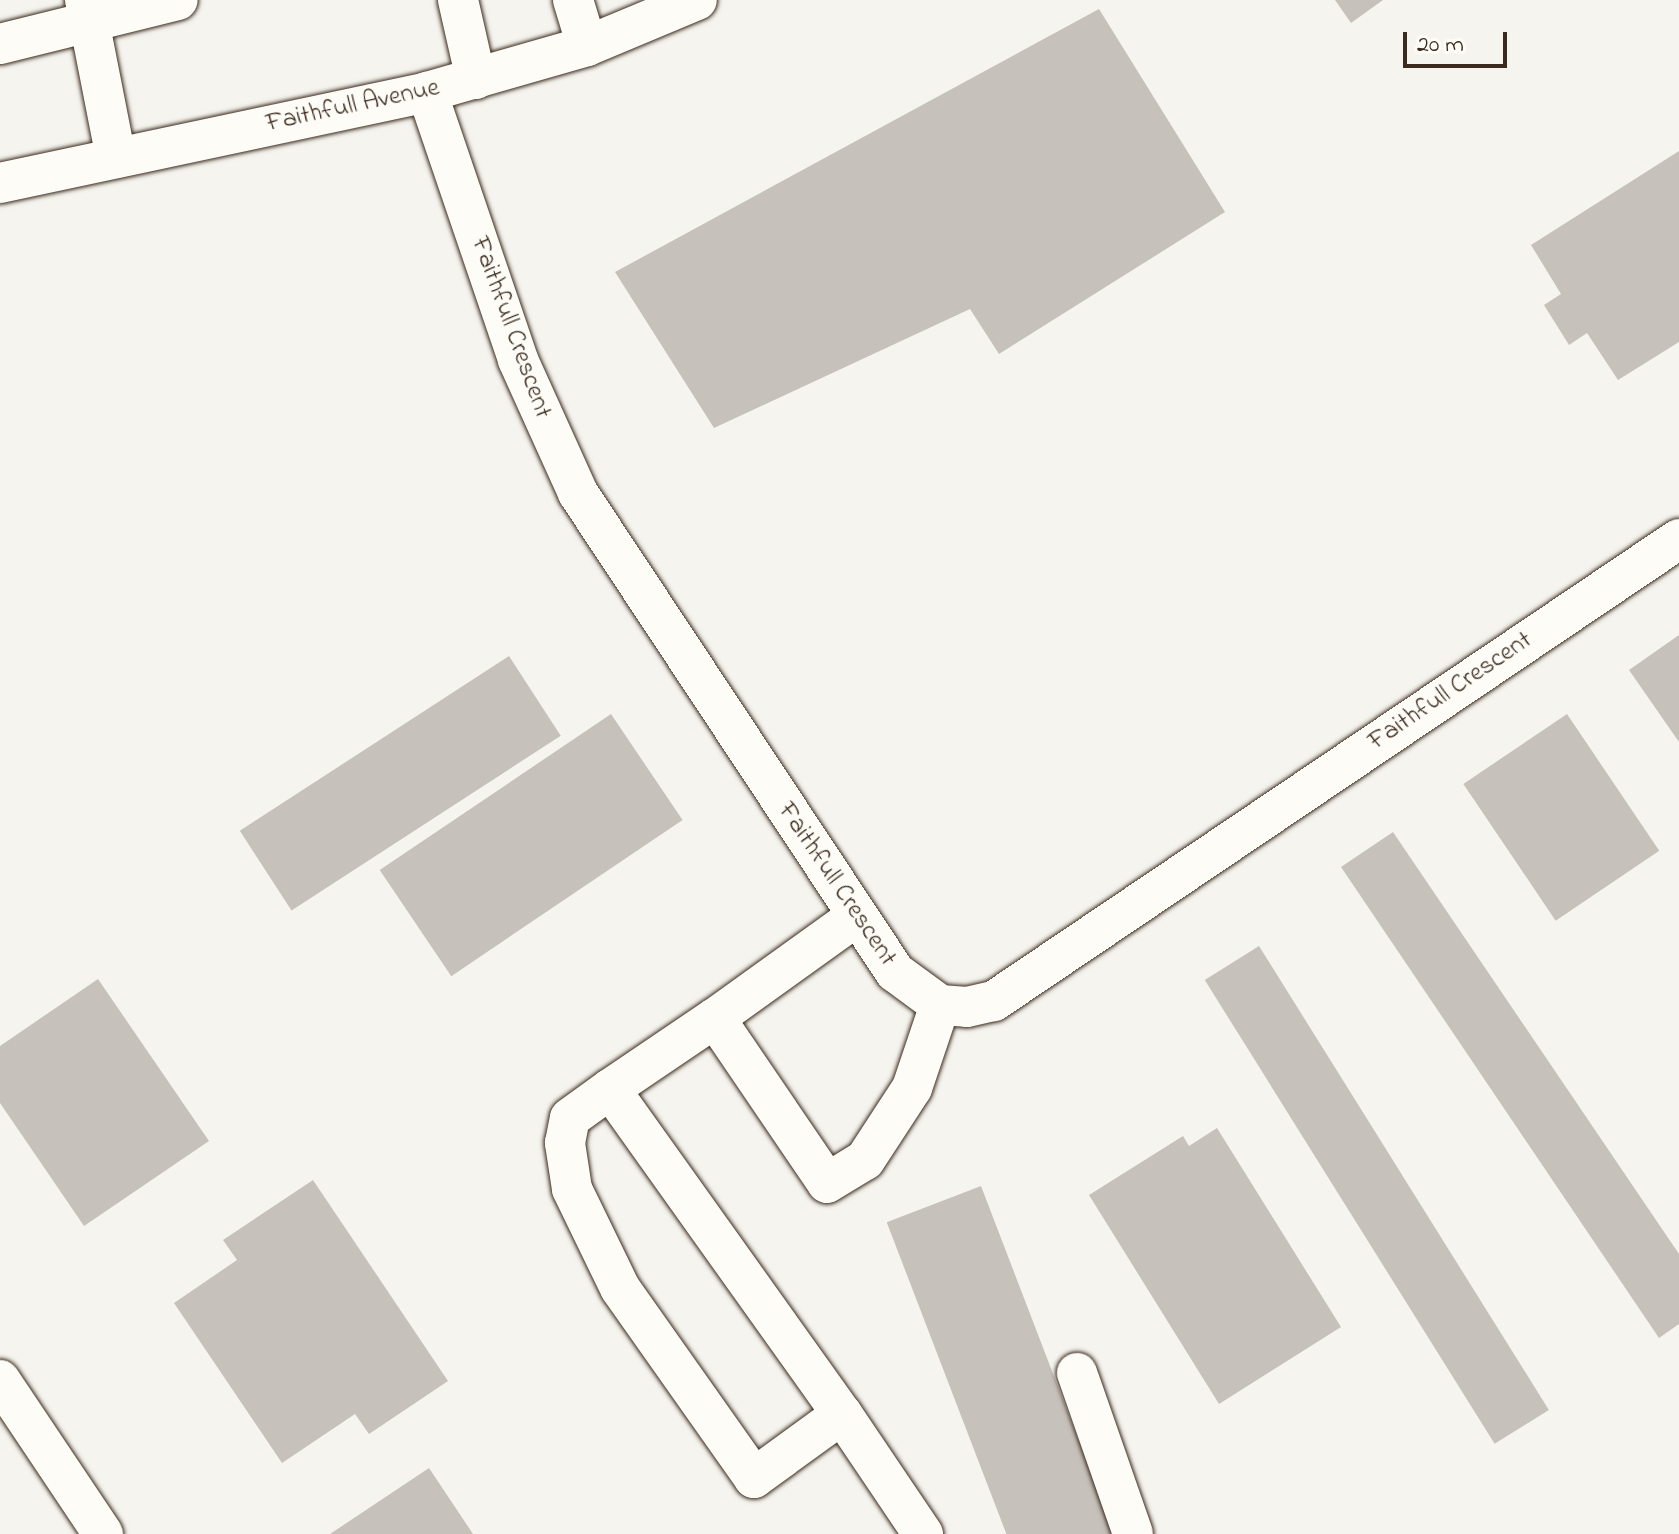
<!DOCTYPE html>
<html>
<head>
<meta charset="utf-8">
<style>
  body { margin:0 }
  #map { position:relative; width:1679px; height:1534px; overflow:hidden; background:#f5f4ee; font-family:"Indie Flower",sans-serif }
  div>[style] { position:absolute }
  .building>* { inset:0; background:#c7c1bb; transform-origin:0 0 }
  .roads { filter:drop-shadow(0 0 2px #3b2a1e) drop-shadow(0 0 2px #3b2a1e) }
  .minor>* { height:40px; margin:-20px; padding:0 20px; transform-origin:20px; border-radius:20px; background:#fdfcf7 }
  span { translate:-50% -50%; white-space:nowrap; text-align:center; line-height:1.15; -webkit-text-stroke:7px #fdfcf7; paint-order:stroke }
  .street-label { font-size:26px; color:#3b2a1e }
  .scale { position:absolute; left:1403px; top:32px; width:104px; height:36px; box-sizing:border-box; border:4px solid #3b2a1e; border-top:0; padding-left:10px; font-size:24px; line-height:28px; white-space:nowrap; color:#3b2a1e; -webkit-text-stroke:6px #fdfcf7; paint-order:stroke }
</style>
</head>
<body>
<div id="map">
  <div class="building">
    <div style="clip-path:polygon(1335px 0,1383px 0,1351px 23px)"></div>
    <div style="clip-path:polygon(1099px 9px,1225px 212px,999px 354px,970px 309px,714px 428px,615px 272px)"></div>
    <div style="clip-path:polygon(1679px 151px,1679px 342px,1618px 380px,1587px 333px,1569px 345px,1544px 305px,1561px 294px,1531px 245px)"></div>
    <div style="clip-path:polygon(1679px 635px,1679px 742px,1629px 670px)"></div>
    <div style="left:509px;top:656px;width:95px;height:321px;rotate:57deg"></div>
    <div style="left:611px;top:714px;width:128px;height:279px;rotate:56deg"></div>
    <div style="left:1567px;top:714px;width:165px;height:125px;rotate:56deg"></div>
    <div style="clip-path:polygon(1393px 832px,1679px 1254px,1679px 1324px,1659px 1338px,1341px 867px)"></div>
    <div style="left:1259px;top:946px;width:547px;height:64px;rotate:58deg"></div>
    <div style="clip-path:polygon(98px 979px,209px 1141px,84px 1226px,0 1103px,0 1046px)"></div>
    <div style="clip-path:polygon(1217px 1128px,1341px 1327px,1219px 1404px,1089px 1195px,1183px 1136px,1189px 1146px)"></div>
    <div style="clip-path:polygon(313px 1180px,448px 1381px,369px 1434px,355px 1414px,282px 1463px,174px 1303px,237px 1260px,223px 1240px)"></div>
    <div style="left:981px;top:1186px;width:372px;height:101px;rotate:69deg"></div>
    <div style="clip-path:polygon(429px 1468px,473px 1534px,330px 1534px)"></div>
  </div>
  <div class="roads">
    <div class="minor">
      <div style="left:85px;top:0;width:161px;rotate:78.9deg"></div>
      <div style="left:458px;top:0;width:81px;rotate:77.2deg"></div>
      <div style="left:573px;top:0;width:48px;rotate:73.1deg"></div>
      <div style="left:0;top:44px;width:183px;rotate:-13.9deg"></div>
      <div style="left:427px;top:92px;width:283px;rotate:71.2deg"></div>
      <div style="left:518px;top:360px;width:146px;rotate:65.7deg"></div>
      <div style="left:578px;top:493px;width:574px;rotate:56.5deg"></div>
      <div style="left:895px;top:972px;width:56px;rotate:36.3deg"></div>
      <div style="left:940px;top:1005px;width:27px;rotate:4deg"></div>
      <div style="left:967px;top:1007px;width:28px;rotate:-13deg"></div>
      <div style="left:994px;top:1001px;width:826px;rotate:-34deg"></div>
      <div style="left:0;top:183px;width:437px;rotate:-12deg"></div>
      <div style="left:427px;top:92px;width:166px;rotate:-16deg"></div>
      <div style="left:587px;top:46px;width:119px;rotate:-22.7deg"></div>
      <div style="left:857px;top:916px;width:175px;rotate:144.3deg"></div>
      <div style="left:715px;top:1018px;width:199px;rotate:55.8deg"></div>
      <div style="left:827px;top:1183px;width:44px;rotate:-31.2deg"></div>
      <div style="left:865px;top:1160px;width:86px;rotate:-56.9deg"></div>
      <div style="left:912px;top:1088px;width:88px;rotate:-71.4deg"></div>
      <div style="left:610px;top:1089px;width:399px;rotate:54.5deg"></div>
      <div style="left:842px;top:1414px;width:109px;rotate:144deg"></div>
      <div style="left:754px;top:1478px;width:232px;rotate:-125.2deg"></div>
      <div style="left:620px;top:1288px;width:110px;rotate:-115.9deg"></div>
      <div style="left:572px;top:1189px;width:47px;rotate:-98.7deg"></div>
      <div style="left:565px;top:1143px;width:25px;rotate:-79deg"></div>
      <div style="left:570px;top:1118px;width:49px;rotate:-35.9deg"></div>
      <div style="left:610px;top:1089px;width:127px;rotate:-34.1deg"></div>
      <div style="left:1077px;top:1373px;width:170px;rotate:70.8deg"></div>
      <div style="left:0;top:1380px;width:185px;rotate:56.2deg"></div>
      <div style="left:842px;top:1414px;width:145px;rotate:56deg"></div>
    </div>
  </div>
  <div class="street-label">
    <span style="left:353px;top:107px;rotate:-12deg">Faithfull Avenue</span>
    <span style="left:510px;top:328px;rotate:70deg">Faithfull Crescent</span>
    <span style="left:1451px;top:692px;rotate:-34deg">Faithfull Crescent</span>
    <span style="left:836px;top:885px;rotate:56deg">Faithfull Crescent</span>
  </div>
  <div class="scale">20 m</div>
</div>
</body>
</html>
